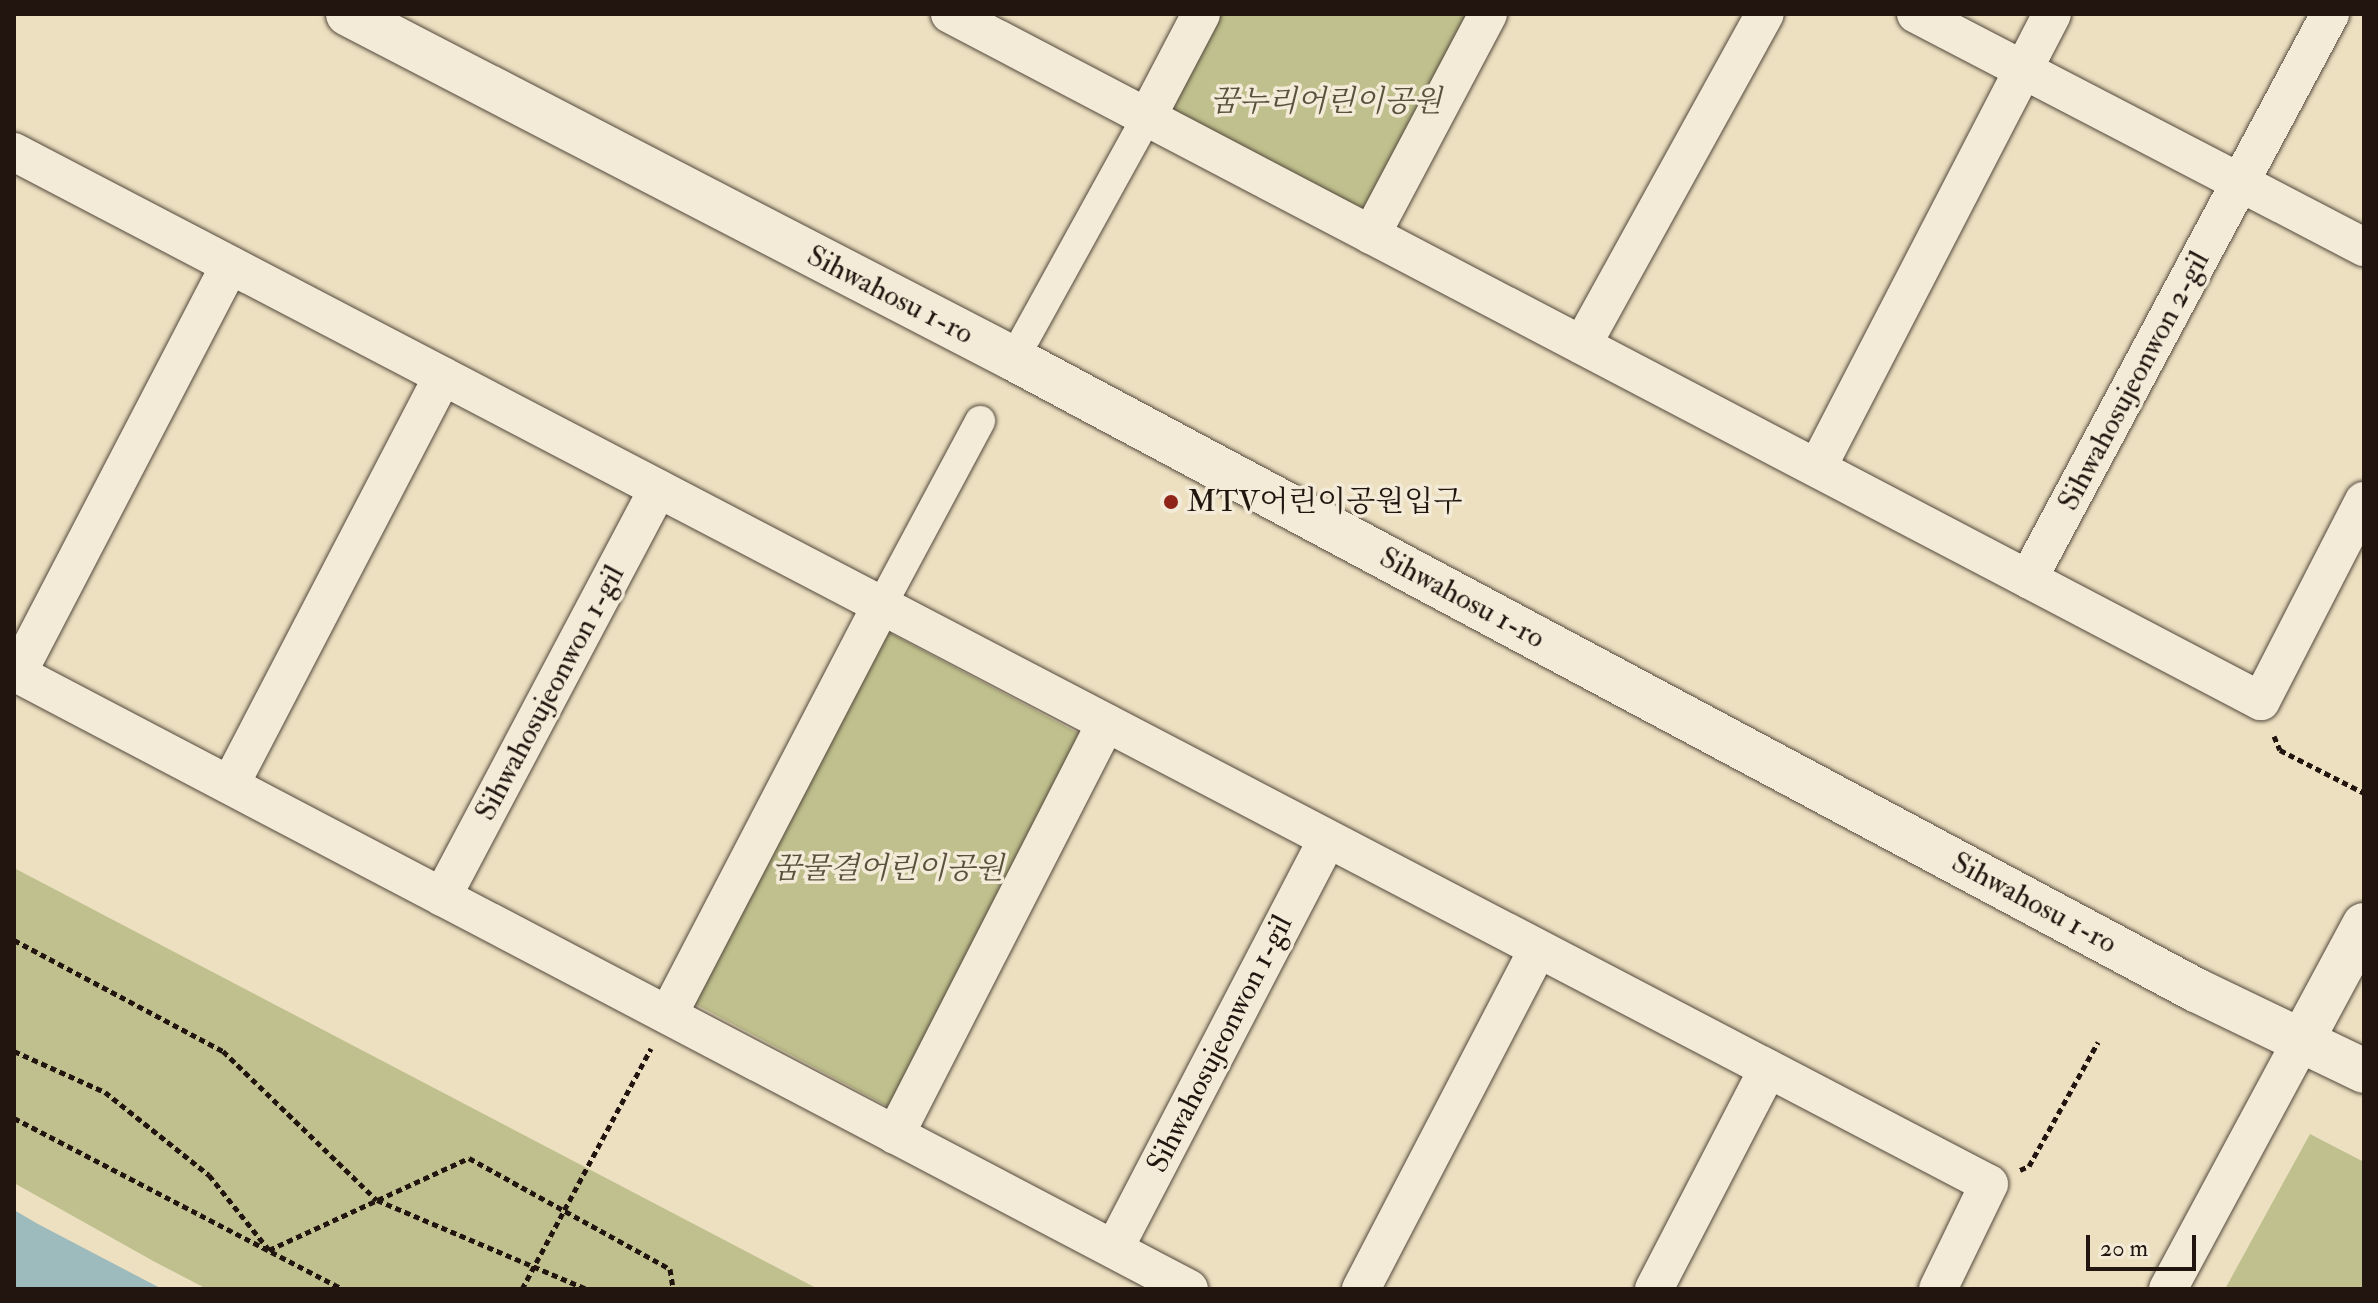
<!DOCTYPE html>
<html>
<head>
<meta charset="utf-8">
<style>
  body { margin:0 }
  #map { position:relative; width:2378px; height:1303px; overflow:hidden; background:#ece0c1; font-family:"IM FELL Double Pica","Noto Serif KR",serif }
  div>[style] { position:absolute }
  .green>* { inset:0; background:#bfc08d; transform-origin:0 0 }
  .water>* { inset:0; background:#9dbabd }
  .path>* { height:5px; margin-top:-2.5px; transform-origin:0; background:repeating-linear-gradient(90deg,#221510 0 6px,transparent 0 10px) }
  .roads { filter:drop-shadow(0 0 2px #54483c) drop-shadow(0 0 2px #54483c) }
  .pedestrian>* { height:30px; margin:-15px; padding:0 15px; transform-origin:15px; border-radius:15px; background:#f3ebd7 }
  .minor>* { height:38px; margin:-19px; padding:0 19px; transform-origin:19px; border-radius:19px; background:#f3ebd7 }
  .tertiary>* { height:44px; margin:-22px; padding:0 22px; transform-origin:22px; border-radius:22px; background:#f3ebd7 }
  .secondary>* { height:44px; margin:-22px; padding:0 22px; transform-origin:22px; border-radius:22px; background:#f3ebd7 }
  .dots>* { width:22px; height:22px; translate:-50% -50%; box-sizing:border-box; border:4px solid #f3ebd7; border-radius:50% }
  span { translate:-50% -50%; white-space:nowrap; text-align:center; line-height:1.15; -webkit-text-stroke:7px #f3ebd7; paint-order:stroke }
  .park-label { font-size:30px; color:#59513c; font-style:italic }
  .street-label { font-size:30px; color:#221510 }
  .poi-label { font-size:30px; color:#221510 }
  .left { translate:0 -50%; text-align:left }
  .frame { position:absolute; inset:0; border:16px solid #221510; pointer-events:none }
  .scale { position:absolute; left:2086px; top:1235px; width:110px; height:36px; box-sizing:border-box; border:4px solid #221510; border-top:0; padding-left:10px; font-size:24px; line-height:28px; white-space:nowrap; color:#221510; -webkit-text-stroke:6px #f3ebd7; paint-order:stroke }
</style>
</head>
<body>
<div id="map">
  <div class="green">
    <div style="clip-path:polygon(1213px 14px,1474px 14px,1367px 222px,1160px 116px)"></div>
    <div style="left:888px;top:632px;width:224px;height:419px;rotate:28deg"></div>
    <div style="clip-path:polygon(14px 868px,818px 1289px,207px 1289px,155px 1262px,14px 1183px)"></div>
    <div style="clip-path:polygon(2310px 1134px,2364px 1162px,2364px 1289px,2225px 1289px)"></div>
  </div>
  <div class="water">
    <div style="clip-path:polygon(14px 1210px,38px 1224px,162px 1289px,14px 1289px)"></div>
  </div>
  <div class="path">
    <div style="left:2274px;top:736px;width:15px;rotate:67deg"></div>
    <div style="left:2280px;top:750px;width:94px;rotate:27.1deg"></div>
    <div style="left:14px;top:940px;width:237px;rotate:28deg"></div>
    <div style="left:223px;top:1051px;width:214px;rotate:44.1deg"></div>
    <div style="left:377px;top:1200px;width:228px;rotate:23deg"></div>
    <div style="left:14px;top:1051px;width:100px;rotate:24.3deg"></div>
    <div style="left:105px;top:1092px;width:133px;rotate:38.6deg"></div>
    <div style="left:209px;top:1175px;width:96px;rotate:51.3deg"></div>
    <div style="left:269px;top:1250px;width:220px;rotate:-24.7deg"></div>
    <div style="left:469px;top:1158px;width:230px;rotate:28.9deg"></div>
    <div style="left:670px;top:1269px;width:20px;rotate:81deg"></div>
    <div style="left:14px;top:1118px;width:371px;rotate:27.5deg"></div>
    <div style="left:2020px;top:1170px;width:10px;rotate:-24deg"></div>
    <div style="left:2029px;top:1166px;width:142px;rotate:-60.9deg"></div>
    <div style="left:522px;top:1289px;width:273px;rotate:-61.8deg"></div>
  </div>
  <div class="roads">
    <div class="pedestrian">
      <div style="left:1025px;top:338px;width:252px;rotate:-61.1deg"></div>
      <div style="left:881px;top:606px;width:210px;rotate:-61.8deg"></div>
    </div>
    <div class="minor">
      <div style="left:950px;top:14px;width:1480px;rotate:27.66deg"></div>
      <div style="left:2261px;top:701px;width:225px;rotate:-62.8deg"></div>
      <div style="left:1916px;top:14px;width:505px;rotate:27.48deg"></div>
      <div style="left:1147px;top:117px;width:116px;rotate:-62.3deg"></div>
      <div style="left:14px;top:152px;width:2228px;rotate:27.59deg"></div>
      <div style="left:1989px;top:1184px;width:117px;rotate:115.9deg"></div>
      <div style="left:1371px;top:235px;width:250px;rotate:-62.1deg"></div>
      <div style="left:1582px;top:345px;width:378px;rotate:-61.1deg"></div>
      <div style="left:1817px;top:468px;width:511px;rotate:-62.63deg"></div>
      <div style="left:2028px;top:579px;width:641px;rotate:-61.87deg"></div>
      <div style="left:14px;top:672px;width:1327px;rotate:27.7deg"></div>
      <div style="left:17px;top:674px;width:461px;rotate:-62.5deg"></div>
      <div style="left:230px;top:785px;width:461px;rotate:-62.5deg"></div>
      <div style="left:442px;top:897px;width:462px;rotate:-62.1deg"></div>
      <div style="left:668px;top:1015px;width:461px;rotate:-62.5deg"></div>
      <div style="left:895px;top:1135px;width:463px;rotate:-62.9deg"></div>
      <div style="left:1114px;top:1249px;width:462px;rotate:-62.5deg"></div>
      <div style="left:1361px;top:1289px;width:383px;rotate:-62.5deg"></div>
      <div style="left:1654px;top:1289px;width:248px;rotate:-62.6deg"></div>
      <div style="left:2168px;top:1289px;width:281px;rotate:-61.7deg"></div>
    </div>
    <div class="tertiary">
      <div style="left:2301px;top:1042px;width:133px;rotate:-61.7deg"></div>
    </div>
    <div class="secondary">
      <div style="left:348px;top:14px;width:750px;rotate:27.38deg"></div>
      <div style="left:1014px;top:359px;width:1340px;rotate:28.1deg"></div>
      <div style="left:2196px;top:990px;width:187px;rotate:25.7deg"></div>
    </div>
  </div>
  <div class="dots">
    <div style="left:1171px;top:502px;background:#8f2418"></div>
  </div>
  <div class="park-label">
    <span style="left:1326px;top:102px">꿈누리어린이공원</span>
    <span style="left:888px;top:869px">꿈물결어린이공원</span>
  </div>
  <div class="street-label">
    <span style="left:890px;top:295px;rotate:27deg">Sihwahosu 1-ro</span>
    <span style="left:2134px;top:381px;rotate:-62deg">Sihwahosujeonwon 2-gil</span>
    <span style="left:1462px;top:598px;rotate:28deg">Sihwahosu 1-ro</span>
    <span style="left:550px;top:693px;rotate:-62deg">Sihwahosujeonwon 1-gil</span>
    <span style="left:2034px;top:903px;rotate:28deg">Sihwahosu 1-ro</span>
    <span style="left:1220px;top:1044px;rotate:-63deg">Sihwahosujeonwon 1-gil</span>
  </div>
  <div class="poi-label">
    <span class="left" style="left:1187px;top:502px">MTV어린이공원입구</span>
  </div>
  <div class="frame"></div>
  <div class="scale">20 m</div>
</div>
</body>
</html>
